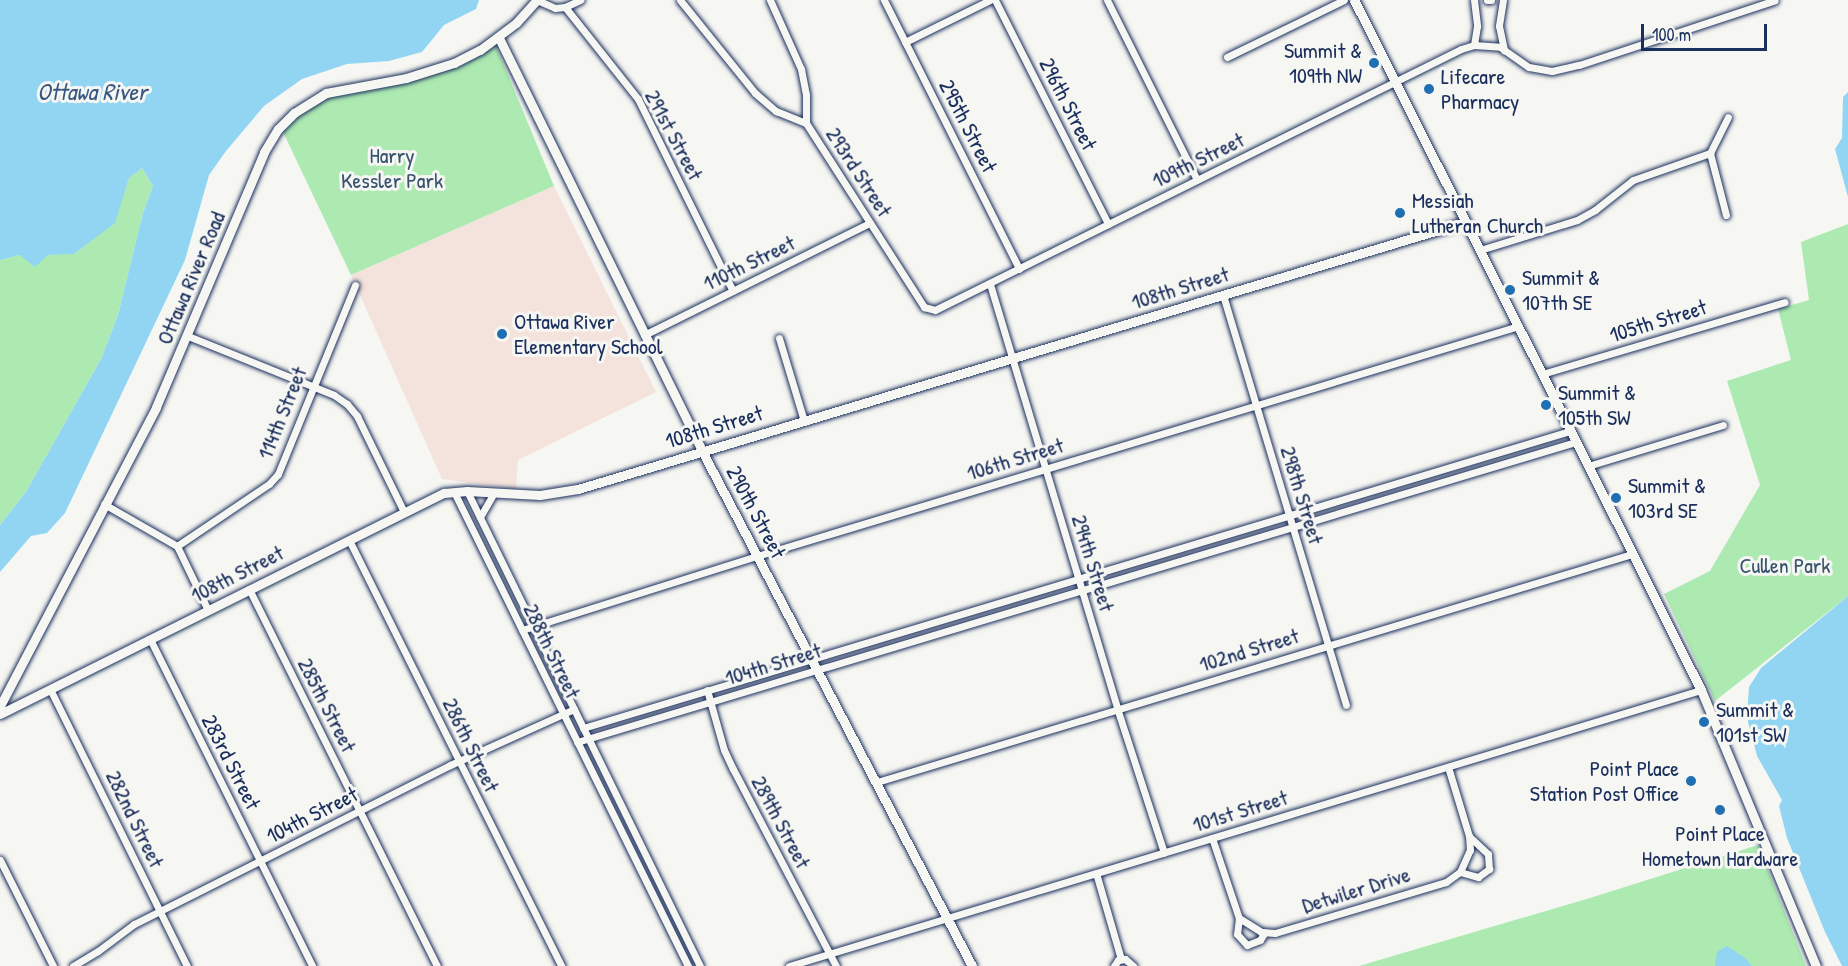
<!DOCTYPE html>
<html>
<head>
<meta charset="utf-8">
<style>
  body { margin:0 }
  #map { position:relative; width:1848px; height:966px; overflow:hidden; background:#f6f6f2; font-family:"Patrick Hand",sans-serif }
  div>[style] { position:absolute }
  .built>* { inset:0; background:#f4e3dc }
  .green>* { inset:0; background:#adeab1 }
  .water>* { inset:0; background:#91d5f3 }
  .roads { filter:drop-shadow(0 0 2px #1b2f5e) drop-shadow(0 0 2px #1b2f5e) }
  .street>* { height:7px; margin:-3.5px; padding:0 3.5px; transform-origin:3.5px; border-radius:3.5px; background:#f6f6f2 }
  .secondary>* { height:9px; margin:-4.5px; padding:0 4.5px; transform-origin:4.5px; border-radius:4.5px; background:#f6f6f2 }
  .dots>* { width:16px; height:16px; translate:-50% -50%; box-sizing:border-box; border:3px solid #f6f6f2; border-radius:50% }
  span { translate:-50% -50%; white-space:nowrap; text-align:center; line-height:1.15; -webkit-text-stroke:6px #f6f6f2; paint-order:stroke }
  .poi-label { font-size:22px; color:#1b2f5e }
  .right { translate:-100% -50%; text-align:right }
  .left { translate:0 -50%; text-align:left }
  .street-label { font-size:22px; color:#1b2f5e }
  .park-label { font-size:22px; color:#38546f }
  .water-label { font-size:24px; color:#385883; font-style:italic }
  .scale { position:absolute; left:1641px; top:24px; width:126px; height:27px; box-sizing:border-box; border:3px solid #1b2f5e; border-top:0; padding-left:8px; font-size:18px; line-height:21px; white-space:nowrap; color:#1b2f5e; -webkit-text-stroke:4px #f6f6f2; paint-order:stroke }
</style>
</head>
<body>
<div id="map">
  <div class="built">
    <div style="clip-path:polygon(554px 186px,656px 392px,518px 460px,516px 489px,442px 479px,351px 275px)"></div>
  </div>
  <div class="green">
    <div style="clip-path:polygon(496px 46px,554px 186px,351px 275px,283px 132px,305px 110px,334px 95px,424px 78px,454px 67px)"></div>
    <div style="clip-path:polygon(142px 168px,153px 186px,143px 213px,118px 315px,101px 359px,26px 492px,0 525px,0 260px,20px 255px,74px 254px,114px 223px,129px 178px)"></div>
    <div style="clip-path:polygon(1848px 224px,1848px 596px,1715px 701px,1664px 594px,1710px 571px,1760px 485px,1727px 381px,1791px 360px,1778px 309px,1809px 300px,1801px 242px)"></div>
    <div style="clip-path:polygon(1758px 845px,1806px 966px,1359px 966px,1590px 898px)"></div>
  </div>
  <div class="water">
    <div style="clip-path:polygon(0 0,479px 0,476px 9px,444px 25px,422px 52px,389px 61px,347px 64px,302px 79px,264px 106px,226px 151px,209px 175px,185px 260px,65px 513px,47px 533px,31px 536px,0 572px,0 525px,26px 492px,101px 359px,118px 315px,143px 213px,153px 186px,142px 168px,129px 178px,115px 223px,74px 254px,48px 255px,35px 267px,20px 255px,0 260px)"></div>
    <div style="clip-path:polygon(1848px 92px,1848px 197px,1835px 149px,1842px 138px,1843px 97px)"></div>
    <div style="clip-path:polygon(1848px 596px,1848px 966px,1842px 966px,1825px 932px,1787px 838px,1779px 806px,1782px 800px,1757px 756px,1748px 722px,1748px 701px,1749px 687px,1761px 668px)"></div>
    <div style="clip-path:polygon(1727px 946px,1745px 958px,1752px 966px,1715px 966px,1717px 952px)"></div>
  </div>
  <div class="roads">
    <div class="street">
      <div style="left:537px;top:0;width:20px;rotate:24deg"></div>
      <div style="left:555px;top:8px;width:10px;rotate:-6deg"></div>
      <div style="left:565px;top:7px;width:17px;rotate:-25deg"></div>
      <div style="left:680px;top:0;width:119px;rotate:51.1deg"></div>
      <div style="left:755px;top:93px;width:28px;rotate:41deg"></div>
      <div style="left:776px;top:111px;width:32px;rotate:22deg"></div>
      <div style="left:770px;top:0;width:76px;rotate:65.8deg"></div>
      <div style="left:801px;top:69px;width:26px;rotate:79deg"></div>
      <div style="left:806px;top:95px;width:28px;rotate:90deg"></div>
      <div style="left:806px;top:123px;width:219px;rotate:57.3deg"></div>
      <div style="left:924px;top:307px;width:11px;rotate:15deg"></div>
      <div style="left:935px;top:310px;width:587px;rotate:-26.39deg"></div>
      <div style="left:1461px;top:49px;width:14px;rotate:-17deg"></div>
      <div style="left:1474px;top:45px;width:26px;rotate:4deg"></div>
      <div style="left:1500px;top:47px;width:35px;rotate:35deg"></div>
      <div style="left:1529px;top:67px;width:23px;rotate:10deg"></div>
      <div style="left:1552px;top:71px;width:28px;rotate:-13deg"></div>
      <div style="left:1579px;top:65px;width:206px;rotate:-18.3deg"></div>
      <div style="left:884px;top:0;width:301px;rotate:63.3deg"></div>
      <div style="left:995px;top:0;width:251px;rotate:63.2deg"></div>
      <div style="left:1107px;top:0;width:201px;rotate:63.4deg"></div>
      <div style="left:1474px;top:0;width:26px;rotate:83deg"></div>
      <div style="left:1477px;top:26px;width:19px;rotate:99deg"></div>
      <div style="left:1487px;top:0;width:4px"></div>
      <div style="left:1503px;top:0;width:26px;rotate:99deg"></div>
      <div style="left:1499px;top:26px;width:25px;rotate:78deg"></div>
      <div style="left:565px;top:7px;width:117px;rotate:51.6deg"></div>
      <div style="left:638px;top:99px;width:214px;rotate:63.7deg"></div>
      <div style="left:905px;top:42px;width:95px;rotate:-26.3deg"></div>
      <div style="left:1227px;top:57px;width:130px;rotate:-26deg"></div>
      <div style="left:1726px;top:215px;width:64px;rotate:-104.5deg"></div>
      <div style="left:1710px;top:153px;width:40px;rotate:-63.4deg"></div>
      <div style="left:1480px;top:250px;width:102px;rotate:-17.2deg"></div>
      <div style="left:1577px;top:220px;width:21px;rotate:-29deg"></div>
      <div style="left:1595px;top:210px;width:48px;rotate:-38.3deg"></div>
      <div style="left:1633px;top:180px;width:82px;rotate:-19.3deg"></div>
      <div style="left:990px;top:284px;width:443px;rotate:73.3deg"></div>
      <div style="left:1117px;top:708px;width:152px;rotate:72deg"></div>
      <div style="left:1223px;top:295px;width:428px;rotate:73.3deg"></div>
      <div style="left:644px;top:335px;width:252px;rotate:-26.4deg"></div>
      <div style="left:188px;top:336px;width:157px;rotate:22deg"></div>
      <div style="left:334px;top:395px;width:16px;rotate:35deg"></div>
      <div style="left:347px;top:404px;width:16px;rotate:50deg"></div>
      <div style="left:357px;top:416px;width:107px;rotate:63.9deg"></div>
      <div style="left:779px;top:338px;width:87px;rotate:73.2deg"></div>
      <div style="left:1542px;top:374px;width:253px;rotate:-16.5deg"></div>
      <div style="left:1588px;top:466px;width:141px;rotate:-16.9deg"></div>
      <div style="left:467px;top:491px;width:529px;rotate:63.87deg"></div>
      <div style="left:454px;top:492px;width:529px;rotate:63.73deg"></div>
      <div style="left:104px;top:504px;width:84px;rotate:29.9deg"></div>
      <div style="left:177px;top:546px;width:71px;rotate:64.2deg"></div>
      <div style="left:480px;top:517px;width:28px;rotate:-60deg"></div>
      <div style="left:349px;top:540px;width:476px;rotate:63.5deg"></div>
      <div style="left:177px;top:546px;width:111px;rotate:-34deg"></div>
      <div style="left:269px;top:484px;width:13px;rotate:-48deg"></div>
      <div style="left:278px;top:474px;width:204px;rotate:-67.8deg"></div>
      <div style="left:249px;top:589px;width:421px;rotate:63.5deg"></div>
      <div style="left:522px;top:630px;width:246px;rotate:-17.5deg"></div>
      <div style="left:757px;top:556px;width:796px;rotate:-16.8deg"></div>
      <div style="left:150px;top:639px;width:365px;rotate:63.6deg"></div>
      <div style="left:50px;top:689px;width:309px;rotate:63.7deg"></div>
      <div style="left:707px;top:690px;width:62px;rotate:74.2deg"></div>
      <div style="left:724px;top:750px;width:21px;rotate:65deg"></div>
      <div style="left:733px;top:769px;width:222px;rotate:62.4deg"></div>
      <div style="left:583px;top:728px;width:1031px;rotate:-16.75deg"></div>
      <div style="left:577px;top:742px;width:1043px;rotate:-16.72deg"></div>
      <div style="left:877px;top:782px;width:789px;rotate:-16.8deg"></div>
      <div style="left:1212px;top:838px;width:84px;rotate:71.4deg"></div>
      <div style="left:1239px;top:918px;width:26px;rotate:32deg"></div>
      <div style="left:1261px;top:932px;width:14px;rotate:4deg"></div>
      <div style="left:1275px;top:933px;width:178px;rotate:-16.6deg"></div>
      <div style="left:1446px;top:882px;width:17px;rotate:-36deg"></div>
      <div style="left:1460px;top:872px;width:24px;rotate:-66deg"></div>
      <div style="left:1470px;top:850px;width:14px;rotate:-94deg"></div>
      <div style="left:1469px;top:836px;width:72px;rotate:-106.9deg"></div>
      <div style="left:0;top:860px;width:119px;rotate:63.4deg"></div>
      <div style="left:1460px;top:872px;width:19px;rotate:16deg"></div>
      <div style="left:1478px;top:877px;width:14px;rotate:-36deg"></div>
      <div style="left:1489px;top:869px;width:15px;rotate:-94deg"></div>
      <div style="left:1488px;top:854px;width:23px;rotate:-137deg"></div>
      <div style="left:1096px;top:873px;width:90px;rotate:73.8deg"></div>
      <div style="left:1239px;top:918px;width:16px;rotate:97deg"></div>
      <div style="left:1237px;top:934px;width:15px;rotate:48deg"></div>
      <div style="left:1247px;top:945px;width:14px;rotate:-21deg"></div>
      <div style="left:1260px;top:940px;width:9px;rotate:-58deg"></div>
      <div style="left:73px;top:966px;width:29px;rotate:-31deg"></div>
      <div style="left:98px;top:951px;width:45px;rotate:-36.9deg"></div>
      <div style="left:134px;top:924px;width:354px;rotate:-26.7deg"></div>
      <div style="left:450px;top:765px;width:136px;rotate:-24.3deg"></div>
      <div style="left:789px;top:966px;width:953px;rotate:-16.84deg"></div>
      <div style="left:1114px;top:966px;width:7px;rotate:-56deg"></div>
      <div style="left:1118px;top:960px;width:7px;rotate:-8deg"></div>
      <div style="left:1125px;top:959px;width:11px;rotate:41deg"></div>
    </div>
    <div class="secondary">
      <div style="left:1354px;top:0;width:772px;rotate:63.3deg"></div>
      <div style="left:1701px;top:690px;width:299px;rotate:67.4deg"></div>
      <div style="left:499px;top:38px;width:460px;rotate:63.8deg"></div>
      <div style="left:702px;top:451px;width:581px;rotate:62.33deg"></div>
      <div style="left:0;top:706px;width:337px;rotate:-62.4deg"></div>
      <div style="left:156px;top:407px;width:277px;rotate:-67deg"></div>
      <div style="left:264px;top:152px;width:27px;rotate:-59deg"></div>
      <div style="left:278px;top:129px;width:23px;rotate:-45deg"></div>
      <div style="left:294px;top:113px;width:38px;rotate:-32deg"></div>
      <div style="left:326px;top:93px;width:81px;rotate:-10.6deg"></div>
      <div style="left:406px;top:78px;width:50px;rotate:-17.4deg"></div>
      <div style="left:454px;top:63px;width:29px;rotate:-27deg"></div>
      <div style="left:480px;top:50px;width:45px;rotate:-36.9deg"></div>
      <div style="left:516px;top:23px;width:31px;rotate:-48deg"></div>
      <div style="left:0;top:714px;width:496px;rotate:-26.5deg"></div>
      <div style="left:444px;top:493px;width:23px;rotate:-5deg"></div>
      <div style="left:467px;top:491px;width:73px;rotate:3.1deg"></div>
      <div style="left:540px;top:495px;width:38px;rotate:-9deg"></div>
      <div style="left:578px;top:489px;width:926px;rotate:-16.75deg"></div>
    </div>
  </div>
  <div class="dots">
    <div style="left:1374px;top:63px;background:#1f6fb2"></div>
    <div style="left:1429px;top:89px;background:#1f6fb2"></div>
    <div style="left:1400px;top:213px;background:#1f6fb2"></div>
    <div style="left:1510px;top:290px;background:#1f6fb2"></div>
    <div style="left:502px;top:334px;background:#1f6fb2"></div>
    <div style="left:1546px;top:405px;background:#1f6fb2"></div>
    <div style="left:1616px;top:498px;background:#1f6fb2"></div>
    <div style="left:1704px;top:722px;background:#1f6fb2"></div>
    <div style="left:1691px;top:781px;background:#1f6fb2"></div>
    <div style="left:1720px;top:810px;background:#1f6fb2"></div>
  </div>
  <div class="poi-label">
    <span class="right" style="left:1362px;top:63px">Summit &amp;<br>109th NW</span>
    <span class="left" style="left:1441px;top:89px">Lifecare<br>Pharmacy</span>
    <span class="left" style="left:1412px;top:213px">Messiah<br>Lutheran Church</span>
    <span class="left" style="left:1522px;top:290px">Summit &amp;<br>107th SE</span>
    <span class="left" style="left:514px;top:334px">Ottawa River<br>Elementary School</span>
    <span class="left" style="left:1558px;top:405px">Summit &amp;<br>105th SW</span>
    <span class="left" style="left:1628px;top:498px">Summit &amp;<br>103rd SE</span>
    <span class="left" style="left:1716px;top:722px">Summit &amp;<br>101st SW</span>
    <span class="right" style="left:1679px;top:781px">Point Place<br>Station Post Office</span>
    <span style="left:1720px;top:846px">Point Place<br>Hometown Hardware</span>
  </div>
  <div class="street-label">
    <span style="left:1068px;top:104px;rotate:63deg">296th Street</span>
    <span style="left:968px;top:126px;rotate:63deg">295th Street</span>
    <span style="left:674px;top:135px;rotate:62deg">291st Street</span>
    <span style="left:1198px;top:160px;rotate:-26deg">109th Street</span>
    <span style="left:859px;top:172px;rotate:57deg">293rd Street</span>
    <span style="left:749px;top:263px;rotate:-26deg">110th Street</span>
    <span style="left:191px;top:278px;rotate:-67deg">Ottawa River Road</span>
    <span style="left:1180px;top:288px;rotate:-17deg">108th Street</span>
    <span style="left:1658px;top:321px;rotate:-17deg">105th Street</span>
    <span style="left:282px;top:413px;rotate:-68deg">114th Street</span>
    <span style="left:714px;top:427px;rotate:-17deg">108th Street</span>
    <span style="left:1015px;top:459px;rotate:-17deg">106th Street</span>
    <span style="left:1302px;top:495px;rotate:73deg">298th Street</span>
    <span style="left:756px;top:512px;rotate:62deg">290th Street</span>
    <span style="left:1093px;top:563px;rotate:73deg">294th Street</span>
    <span style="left:237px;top:574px;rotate:-27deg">108th Street</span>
    <span style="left:1249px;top:650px;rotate:-17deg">102nd Street</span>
    <span style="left:552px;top:651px;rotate:64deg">288th Street</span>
    <span style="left:773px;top:664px;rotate:-17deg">104th Street</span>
    <span style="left:327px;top:705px;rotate:63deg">285th Street</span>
    <span style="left:471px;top:745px;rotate:64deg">286th Street</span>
    <span style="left:231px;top:762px;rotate:63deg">283rd Street</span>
    <span style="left:1240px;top:811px;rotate:-17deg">101st Street</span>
    <span style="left:312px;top:815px;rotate:-27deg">104th Street</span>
    <span style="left:135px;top:819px;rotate:64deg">282nd Street</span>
    <span style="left:781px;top:822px;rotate:62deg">289th Street</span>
    <span style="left:1356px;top:890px;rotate:-17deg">Detwiler Drive</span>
  </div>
  <div class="park-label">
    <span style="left:392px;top:168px">Harry<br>Kessler Park</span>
    <span style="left:1785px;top:566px">Cullen Park</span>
  </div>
  <div class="water-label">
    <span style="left:92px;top:92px">Ottawa River</span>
  </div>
  <div class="scale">100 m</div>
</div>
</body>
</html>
